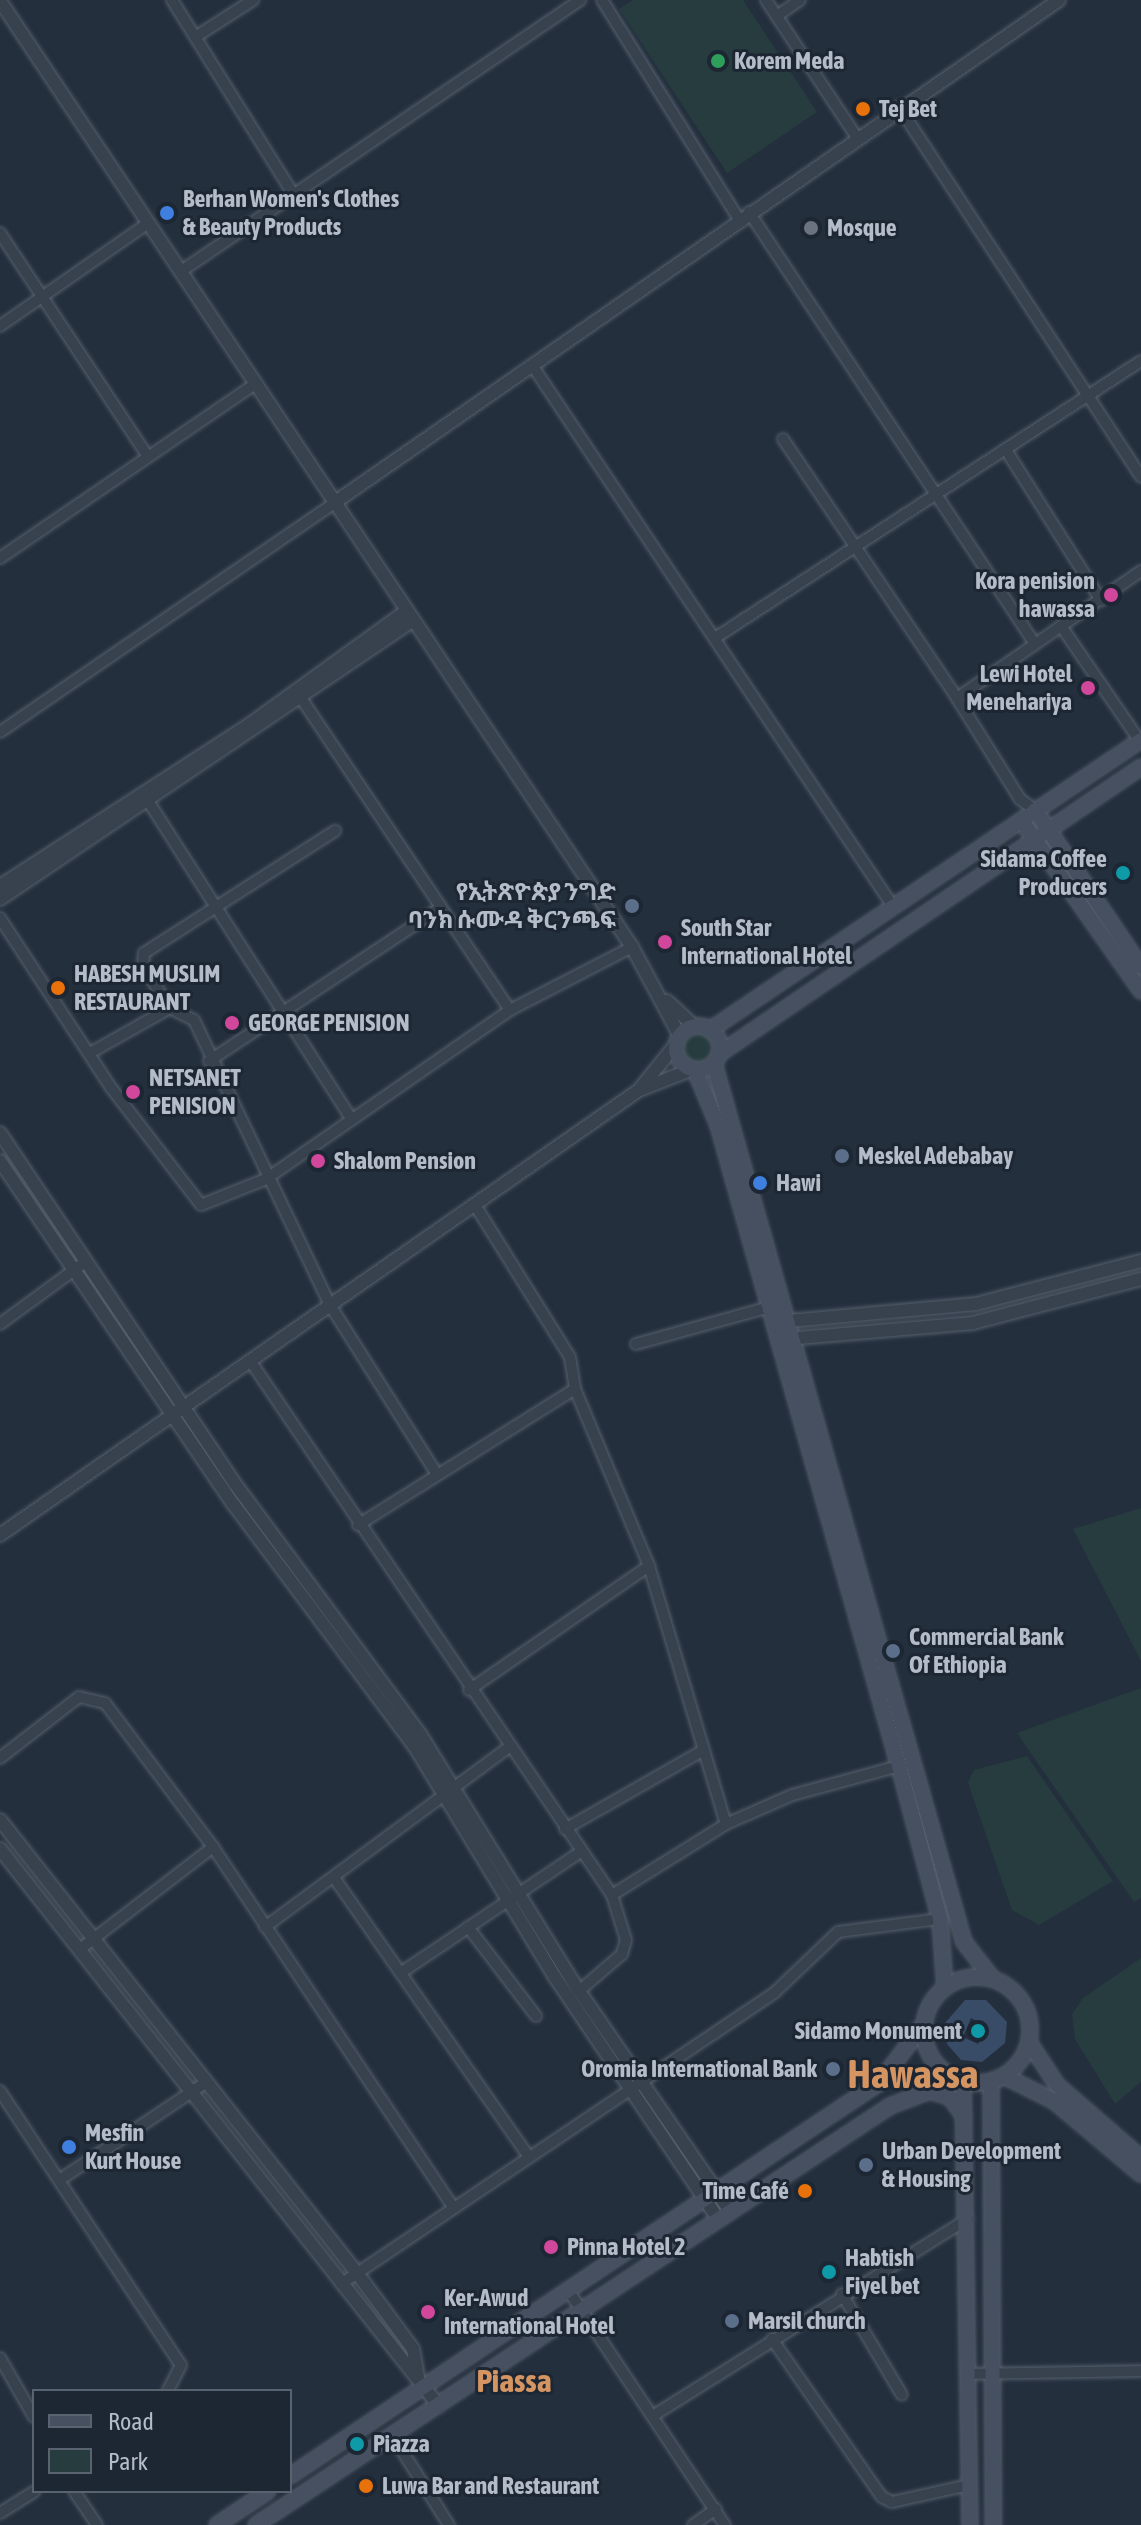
<!DOCTYPE html>
<html>
<head>
<meta charset="utf-8">
<style>
  body { margin:0 }
  #map { position:relative; width:1141px; height:2525px; overflow:hidden; background:#242f3e; font-family:"Asap Condensed","Noto Sans Ethiopic",sans-serif }
  div>[style] { position:absolute }
  .green>* { inset:0; background:#263c3f }
  .round { border-radius:50% }
  .water>* { inset:0; background:#394c67 }
  .roads { filter:drop-shadow(0 0 2px #565f6c) drop-shadow(0 0 2px #565f6c) }
  .minor>* { height:10px; margin:-5px; padding:0 5px; transform-origin:5px; border-radius:5px; background:#38414e }
  .tertiary>* { height:12px; margin:-6px; padding:0 6px; transform-origin:6px; border-radius:6px; background:#38414e }
  .secondary>* { height:14px; margin:-7px; padding:0 7px; transform-origin:7px; border-radius:7px; background:#465061 }
  .secondary>.ring { margin:-7px; padding:0; box-sizing:content-box; background:none; border:14px solid #465061; border-radius:50% }
  .dots>* { width:22px; height:22px; translate:-50% -50%; box-sizing:border-box; border:4px solid #1d2633; border-radius:50% }
  span { translate:-50% -50%; white-space:nowrap; text-align:center; line-height:1.15; -webkit-text-stroke:6px #1d2633; paint-order:stroke }
  .poi-label { font-size:24px; color:#b4bcc9; font-weight:700 }
  .left { translate:0 -50%; text-align:left }
  .right { translate:-100% -50%; text-align:right }
  .district-label { font-size:32px; color:#d59563; font-weight:700 }
  .town-label { font-size:40px; color:#d59563; font-weight:700 }
  .legend { position:absolute; left:32px; top:2389px; width:260px; height:104px; box-sizing:border-box; background:#1d2633; border:2px solid #59626f; margin:0; padding:10px 14px; list-style:none; font-size:24px; color:#b4bcc9 }
  .legend li { display:flex; align-items:center; gap:16px; height:40px }
  .legend b { width:40px; border:2px solid #59626f }
</style>
</head>
<body>
<div id="map">
  <div class="green">
    <div style="clip-path:polygon(633px 0,743px 0,817px 112px,727px 173px,619px 9px)"></div>
    <div class="round" style="left:684px;top:1034px;width:28px;height:28px"></div>
    <div style="clip-path:polygon(1141px 1508px,1141px 1661px,1073px 1529px)"></div>
    <div style="clip-path:polygon(1141px 1688px,1141px 1898px,1134px 1902px,1017px 1733px)"></div>
    <div style="clip-path:polygon(1027px 1756px,1113px 1881px,1039px 1925px,1012px 1910px,968px 1783px,974px 1770px)"></div>
    <div style="clip-path:polygon(1141px 1958px,1141px 2082px,1115px 2104px,1075px 2039px,1072px 2014px,1083px 1998px)"></div>
  </div>
  <div class="water">
    <div style="clip-path:polygon(evenodd,965px 2000px,986px 2000px,1007px 2022px,1005px 2043px,982px 2062px,961px 2060px,947px 2044px,945px 2023px,965px 2000px,971px 2018px,988px 2027px,978px 2044px,963px 2037px,971px 2018px)"></div>
  </div>
  <div class="roads">
    <div class="minor">
      <div style="left:172px;top:0;width:232px;rotate:58deg"></div>
      <div style="left:602px;top:0;width:258px;rotate:58deg"></div>
      <div style="left:766px;top:0;width:163px;rotate:56.5deg"></div>
      <div style="left:777px;top:16px;width:28px;rotate:-35deg"></div>
      <div style="left:197px;top:36px;width:67px;rotate:-32.7deg"></div>
      <div style="left:899px;top:107px;width:442px;rotate:56.8deg"></div>
      <div style="left:749px;top:212px;width:518px;rotate:56.49deg"></div>
      <div style="left:0;top:233px;width:268px;rotate:56.5deg"></div>
      <div style="left:180px;top:272px;width:484px;rotate:-34.2deg"></div>
      <div style="left:0;top:326px;width:179px;rotate:-34.8deg"></div>
      <div style="left:532px;top:365px;width:649px;rotate:56.31deg"></div>
      <div style="left:783px;top:439px;width:312px;rotate:56.1deg"></div>
      <div style="left:1006px;top:450px;width:178px;rotate:57.7deg"></div>
      <div style="left:0;top:558px;width:305px;rotate:-34.3deg"></div>
      <div style="left:1061px;top:626px;width:142px;rotate:55.6deg"></div>
      <div style="left:715px;top:638px;width:508px;rotate:-33.03deg"></div>
      <div style="left:303px;top:701px;width:372px;rotate:56.2deg"></div>
      <div style="left:0;top:732px;width:405px;rotate:-34.4deg"></div>
      <div style="left:150px;top:804px;width:371px;rotate:57.4deg"></div>
      <div style="left:1035px;top:810px;width:19px;rotate:-144deg"></div>
      <div style="left:1020px;top:799px;width:119px;rotate:-122deg"></div>
      <div style="left:957px;top:698px;width:224px;rotate:-34.6deg"></div>
      <div style="left:0;top:918px;width:204px;rotate:56.8deg"></div>
      <div style="left:112px;top:1089px;width:146px;rotate:52.5deg"></div>
      <div style="left:201px;top:1205px;width:70px;rotate:-21.8deg"></div>
      <div style="left:266px;top:1179px;width:297px;rotate:-34.7deg"></div>
      <div style="left:510px;top:1010px;width:137px;rotate:-27.3deg"></div>
      <div style="left:170px;top:1008px;width:50px;rotate:-122.7deg"></div>
      <div style="left:143px;top:966px;width:13px;rotate:-86deg"></div>
      <div style="left:144px;top:953px;width:227px;rotate:-32.6deg"></div>
      <div style="left:90px;top:1053px;width:92px;rotate:-29.4deg"></div>
      <div style="left:170px;top:1008px;width:27px;rotate:27deg"></div>
      <div style="left:194px;top:1020px;width:316px;rotate:64.5deg"></div>
      <div style="left:330px;top:1305px;width:200px;rotate:57.7deg"></div>
      <div style="left:209px;top:1061px;width:277px;rotate:-33.5deg"></div>
      <div style="left:475px;top:1205px;width:179px;rotate:58deg"></div>
      <div style="left:570px;top:1357px;width:32px;rotate:81deg"></div>
      <div style="left:575px;top:1389px;width:192px;rotate:67.3deg"></div>
      <div style="left:649px;top:1566px;width:269px;rotate:73.4deg"></div>
      <div style="left:0;top:1324px;width:105px;rotate:-36.1deg"></div>
      <div style="left:636px;top:1344px;width:138px;rotate:-15.5deg"></div>
      <div style="left:251px;top:1362px;width:644px;rotate:55.89deg"></div>
      <div style="left:612px;top:1895px;width:47px;rotate:72.7deg"></div>
      <div style="left:626px;top:1940px;width:15px;rotate:106deg"></div>
      <div style="left:622px;top:1954px;width:57px;rotate:139.3deg"></div>
      <div style="left:358px;top:1525px;width:256px;rotate:-32.1deg"></div>
      <div style="left:469px;top:1690px;width:219px;rotate:-34.6deg"></div>
      <div style="left:0;top:1758px;width:100px;rotate:-37.7deg"></div>
      <div style="left:79px;top:1697px;width:27px;rotate:13deg"></div>
      <div style="left:105px;top:1703px;width:180px;rotate:53.1deg"></div>
      <div style="left:213px;top:1847px;width:433px;rotate:56.3deg"></div>
      <div style="left:565px;top:1829px;width:160px;rotate:-29.6deg"></div>
      <div style="left:335px;top:1879px;width:338px;rotate:55.1deg"></div>
      <div style="left:612px;top:1895px;width:134px;rotate:-31.9deg"></div>
      <div style="left:726px;top:1824px;width:72px;rotate:-23.7deg"></div>
      <div style="left:792px;top:1795px;width:111px;rotate:-15.2deg"></div>
      <div style="left:265px;top:1927px;width:302px;rotate:-36.4deg"></div>
      <div style="left:468px;top:1927px;width:112px;rotate:52.6deg"></div>
      <div style="left:79px;top:1950px;width:169px;rotate:-37.5deg"></div>
      <div style="left:402px;top:1972px;width:213px;rotate:-33.9deg"></div>
      <div style="left:0;top:2091px;width:328px;rotate:56.6deg"></div>
      <div style="left:181px;top:2365px;width:29px;rotate:117deg"></div>
      <div style="left:61px;top:2179px;width:173px;rotate:-33.7deg"></div>
      <div style="left:341px;top:2284px;width:522px;rotate:-33.9deg"></div>
      <div style="left:774px;top:1993px;width:88px;rotate:-43.6deg"></div>
      <div style="left:838px;top:1932px;width:103px;rotate:-7.3deg"></div>
      <div style="left:568px;top:2290px;width:283px;rotate:56.3deg"></div>
      <div style="left:842px;top:2294px;width:117px;rotate:59.3deg"></div>
      <div style="left:772px;top:2339px;width:193px;rotate:55.2deg"></div>
      <div style="left:882px;top:2497px;width:11px;rotate:27deg"></div>
      <div style="left:892px;top:2502px;width:79px;rotate:-12.4deg"></div>
      <div style="left:0;top:2358px;width:68px;rotate:60deg"></div>
      <div style="left:968px;top:2374px;width:173px;rotate:-1deg"></div>
      <div style="left:654px;top:2415px;width:370px;rotate:-32deg"></div>
      <div style="left:392px;top:2435px;width:107px;rotate:57.7deg"></div>
      <div style="left:74px;top:2491px;width:41px;rotate:55.9deg"></div>
      <div style="left:0;top:2513px;width:41px;rotate:-32.2deg"></div>
      <div style="left:693px;top:2525px;width:28px;rotate:-35deg"></div>
    </div>
    <div class="tertiary">
      <div style="left:0;top:1px;width:1138px;rotate:56.25deg"></div>
      <div style="left:632px;top:947px;width:101px;rotate:61.7deg"></div>
      <div style="left:334px;top:503px;width:882px;rotate:-34.75deg"></div>
      <div style="left:0;top:886px;width:298px;rotate:-32.9deg"></div>
      <div style="left:250px;top:724px;width:191px;rotate:-35.9deg"></div>
      <div style="left:0;top:899px;width:496px;rotate:-34deg"></div>
      <div style="left:667px;top:1001px;width:38px;rotate:43deg"></div>
      <div style="left:642px;top:1089px;width:55px;rotate:-21.4deg"></div>
      <div style="left:0;top:1133px;width:422px;rotate:56.2deg"></div>
      <div style="left:235px;top:1484px;width:311px;rotate:53.5deg"></div>
      <div style="left:420px;top:1734px;width:302px;rotate:58.3deg"></div>
      <div style="left:579px;top:1991px;width:267px;rotate:55.5deg"></div>
      <div style="left:0;top:1161px;width:416px;rotate:55.8deg"></div>
      <div style="left:234px;top:1505px;width:302px;rotate:53.2deg"></div>
      <div style="left:415px;top:1747px;width:269px;rotate:58.7deg"></div>
      <div style="left:555px;top:1977px;width:292px;rotate:56deg"></div>
      <div style="left:778px;top:1322px;width:199px;rotate:-5.2deg"></div>
      <div style="left:976px;top:1304px;width:171px;rotate:-14.6deg"></div>
      <div style="left:786px;top:1339px;width:188px;rotate:-4.9deg"></div>
      <div style="left:973px;top:1323px;width:174px;rotate:-14.7deg"></div>
      <div style="left:0;top:1535px;width:779px;rotate:-34.85deg"></div>
      <div style="left:639px;top:1090px;width:60px;rotate:-51deg"></div>
      <div style="left:0;top:1820px;width:577px;rotate:51.76deg"></div>
      <div style="left:357px;top:2273px;width:94px;rotate:53.6deg"></div>
      <div style="left:413px;top:2349px;width:28px;rotate:80deg"></div>
      <div style="left:0;top:1849px;width:709px;rotate:51.76deg"></div>
    </div>
    <div class="secondary">
      <div style="left:1035px;top:810px;width:189px;rotate:56deg"></div>
      <div style="left:1021px;top:820px;width:209px;rotate:54.9deg"></div>
      <div class="ring" style="left:676px;top:1026px;width:30px;height:30px"></div>
      <div style="left:710px;top:1030px;width:519px;rotate:-33.93deg"></div>
      <div style="left:719px;top:1054px;width:510px;rotate:-34.22deg"></div>
      <div style="left:714px;top:1064px;width:913px;rotate:74.11deg"></div>
      <div style="left:964px;top:1942px;width:46px;rotate:52.1deg"></div>
      <div style="left:695px;top:1070px;width:60px;rotate:67.3deg"></div>
      <div style="left:718px;top:1125px;width:666px;rotate:74.23deg"></div>
      <div style="left:899px;top:1766px;width:158px;rotate:75deg"></div>
      <div style="left:940px;top:1919px;width:68px;rotate:85.8deg"></div>
      <div class="ring" style="left:924px;top:1977px;width:92px;height:92px"></div>
      <div style="left:1029px;top:2042px;width:51px;rotate:56.9deg"></div>
      <div style="left:1057px;top:2085px;width:111px;rotate:41deg"></div>
      <div style="left:1004px;top:2076px;width:56px;rotate:26.6deg"></div>
      <div style="left:1054px;top:2101px;width:114px;rotate:40deg"></div>
      <div style="left:963px;top:2082px;width:443px;rotate:89.1deg"></div>
      <div style="left:991px;top:2082px;width:443px;rotate:89.7deg"></div>
      <div style="left:928px;top:2090px;width:23px;rotate:18deg"></div>
      <div style="left:950px;top:2097px;width:24px;rotate:54deg"></div>
      <div style="left:290px;top:2476px;width:709px;rotate:-33.73deg"></div>
      <div style="left:880px;top:2082px;width:73px;rotate:-52.8deg"></div>
      <div style="left:217px;top:2525px;width:61px;rotate:-33.7deg"></div>
      <div style="left:256px;top:2525px;width:760px;rotate:-33.46deg"></div>
      <div style="left:890px;top:2106px;width:73px;rotate:-20.9deg"></div>
    </div>
  </div>
  <div class="dots">
    <div style="left:718px;top:61px;background:#2e9e5b"></div>
    <div style="left:863px;top:109px;background:#e8710a"></div>
    <div style="left:167px;top:213px;background:#3f7fe0"></div>
    <div style="left:811px;top:228px;background:#6b7280"></div>
    <div style="left:1111px;top:595px;background:#d1479c"></div>
    <div style="left:1088px;top:688px;background:#d1479c"></div>
    <div style="left:1123px;top:873px;background:#0f9aa8"></div>
    <div style="left:632px;top:906px;background:#5c6f8a"></div>
    <div style="left:665px;top:942px;background:#d1479c"></div>
    <div style="left:58px;top:988px;background:#e8710a"></div>
    <div style="left:232px;top:1023px;background:#d1479c"></div>
    <div style="left:133px;top:1092px;background:#d1479c"></div>
    <div style="left:842px;top:1156px;background:#5c6f8a"></div>
    <div style="left:318px;top:1161px;background:#d1479c"></div>
    <div style="left:760px;top:1183px;background:#3f7fe0"></div>
    <div style="left:893px;top:1651px;background:#5c6f8a"></div>
    <div style="left:978px;top:2031px;background:#0f9aa8"></div>
    <div style="left:833px;top:2069px;background:#5c6f8a"></div>
    <div style="left:69px;top:2147px;background:#3f7fe0"></div>
    <div style="left:866px;top:2165px;background:#5c6f8a"></div>
    <div style="left:805px;top:2191px;background:#e8710a"></div>
    <div style="left:551px;top:2247px;background:#d1479c"></div>
    <div style="left:829px;top:2272px;background:#0f9aa8"></div>
    <div style="left:428px;top:2312px;background:#d1479c"></div>
    <div style="left:732px;top:2321px;background:#5c6f8a"></div>
    <div style="left:357px;top:2444px;background:#0f9aa8"></div>
    <div style="left:366px;top:2486px;background:#e8710a"></div>
  </div>
  <div class="poi-label">
    <span class="left" style="left:734px;top:61px">Korem Meda</span>
    <span class="left" style="left:879px;top:109px">Tej Bet</span>
    <span class="left" style="left:183px;top:213px">Berhan Women's Clothes<br>&amp; Beauty Products</span>
    <span class="left" style="left:827px;top:228px">Mosque</span>
    <span class="right" style="left:1095px;top:595px">Kora penision<br>hawassa</span>
    <span class="right" style="left:1072px;top:688px">Lewi Hotel<br>Menehariya</span>
    <span class="right" style="left:1107px;top:873px">Sidama Coffee<br>Producers</span>
    <span class="right" style="left:616px;top:906px">የኢትጽዮጵያ ንግድ<br>ባንክ ሱሙዳ ቅርንጫፍ</span>
    <span class="left" style="left:681px;top:942px">South Star<br>International Hotel</span>
    <span class="left" style="left:74px;top:988px">HABESH MUSLIM<br>RESTAURANT</span>
    <span class="left" style="left:248px;top:1023px">GEORGE PENISION</span>
    <span class="left" style="left:149px;top:1092px">NETSANET<br>PENISION</span>
    <span class="left" style="left:858px;top:1156px">Meskel Adebabay</span>
    <span class="left" style="left:334px;top:1161px">Shalom Pension</span>
    <span class="left" style="left:776px;top:1183px">Hawi</span>
    <span class="left" style="left:909px;top:1651px">Commercial Bank<br>Of Ethiopia</span>
    <span class="right" style="left:962px;top:2031px">Sidamo Monument</span>
    <span class="right" style="left:817px;top:2069px">Oromia International Bank</span>
    <span class="left" style="left:85px;top:2147px">Mesfin<br>Kurt House</span>
    <span class="left" style="left:882px;top:2165px">Urban Development<br>&amp; Housing</span>
    <span class="right" style="left:789px;top:2191px">Time Café</span>
    <span class="left" style="left:567px;top:2247px">Pinna Hotel 2</span>
    <span class="left" style="left:845px;top:2272px">Habtish<br>Fiyel bet</span>
    <span class="left" style="left:444px;top:2312px">Ker-Awud<br>International Hotel</span>
    <span class="left" style="left:748px;top:2321px">Marsil church</span>
    <span class="left" style="left:373px;top:2444px">Piazza</span>
    <span class="left" style="left:382px;top:2486px">Luwa Bar and Restaurant</span>
  </div>
  <div class="district-label">
    <span style="left:514px;top:2381px">Piassa</span>
  </div>
  <div class="town-label">
    <span style="left:913px;top:2074px">Hawassa</span>
  </div>
  <ul class="legend">
  <li><b style="height:10px;background:#465061"></b>Road</li>
  <li><b style="height:22px;background:#263c3f"></b>Park</li>
  </ul>
</div>
</body>
</html>
